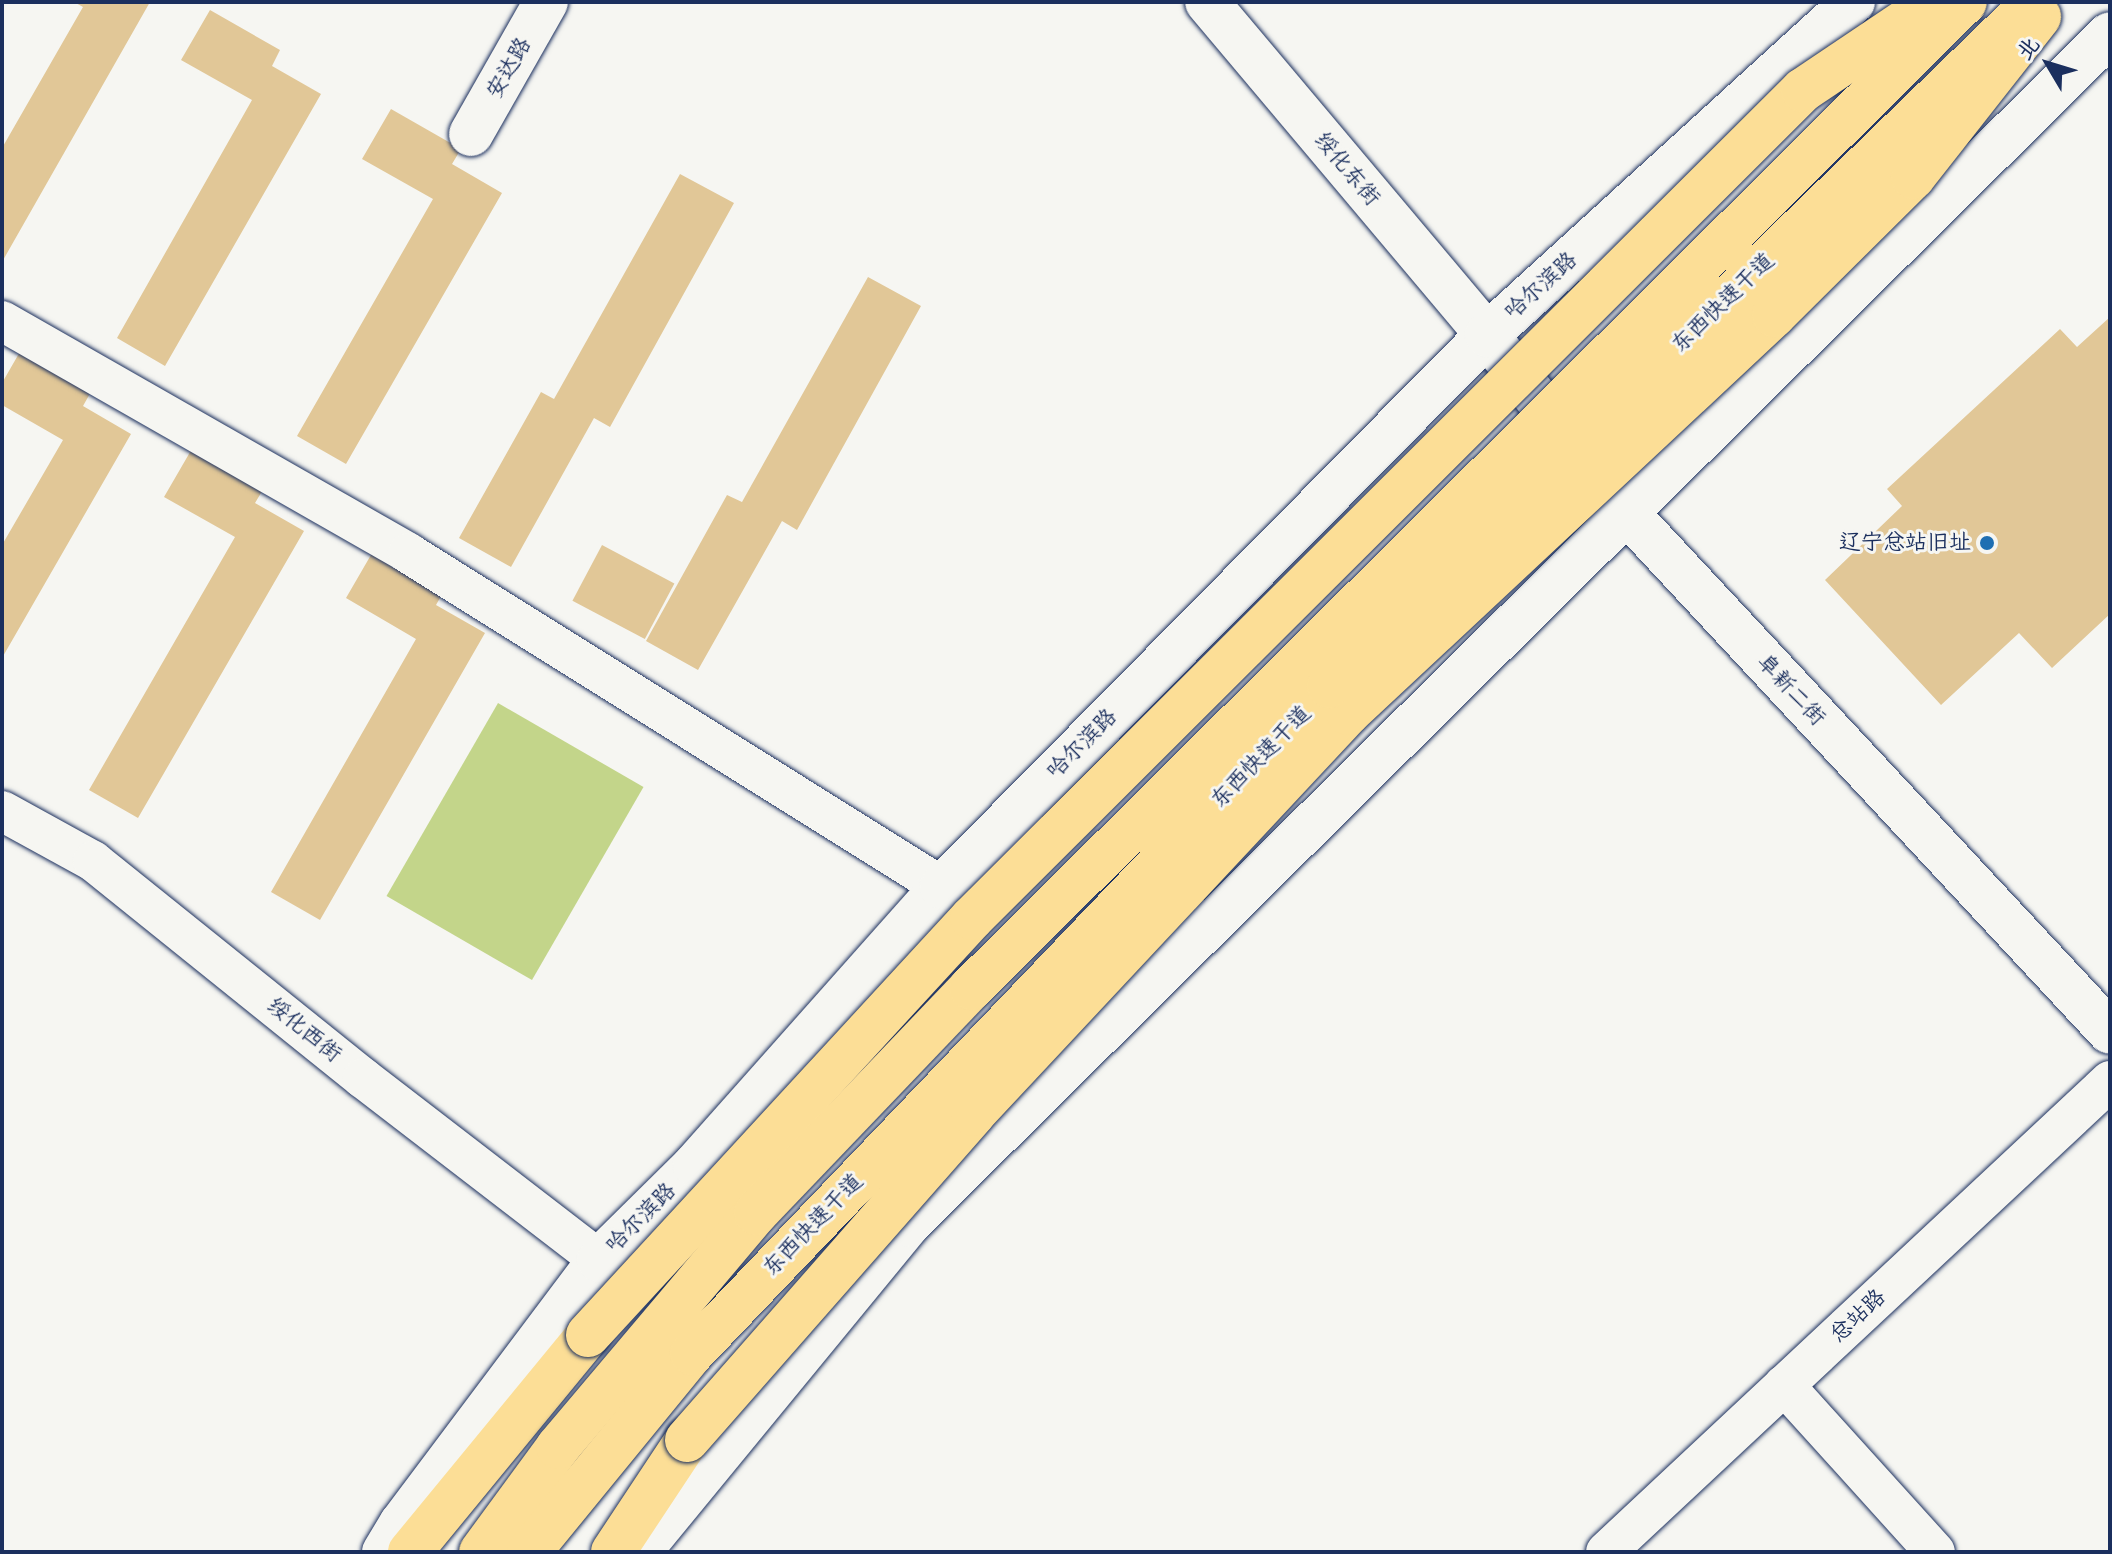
<!DOCTYPE html>
<html>
<head>
<meta charset="utf-8">
<style>
  body { margin:0 }
  #map { position:relative; width:2112px; height:1554px; overflow:hidden; background:#f6f6f2; font-family:"Balsamiq Sans","LXGW WenKai TC",sans-serif }
  div>[style] { position:absolute }
  .green>* { inset:0; background:#c3d58a; transform-origin:0 0 }
  .building>* { inset:0; background:#e1c797; transform-origin:0 0 }
  .roads { filter:drop-shadow(0 0 2px #1b2f5e) drop-shadow(0 0 2px #1b2f5e) }
  .minor>* { height:40px; margin:-20px; padding:0 20px; transform-origin:20px; border-radius:20px; background:#f6f6f2 }
  .tertiary>* { height:44px; margin:-22px; padding:0 22px; transform-origin:22px; border-radius:22px; background:#f6f6f2 }
  .secondary>* { height:44px; margin:-22px; padding:0 22px; transform-origin:22px; border-radius:22px; background:#f6f6f2 }
  .trunk>* { height:44px; margin:-22px; padding:0 22px; transform-origin:22px; border-radius:22px; background:#fcde96 }
  .bridges { filter:drop-shadow(0 0 2px #1b2f5e) drop-shadow(0 0 2px #1b2f5e) }
  .primary-bridge>* { height:44px; margin:-22px; padding:0 22px; transform-origin:22px; border-radius:22px; background:#fcde96 }
  .trunk-bridge>* { height:44px; margin:-22px; padding:0 22px; transform-origin:22px; border-radius:22px; background:#fcde96 }
  .dots>* { width:22px; height:22px; translate:-50% -50%; box-sizing:border-box; border:4px solid #f6f6f2; border-radius:50% }
  span { translate:-50% -50%; white-space:nowrap; text-align:center; line-height:1.15; -webkit-text-stroke:6px #f6f6f2; paint-order:stroke }
  .street-label { font-size:22px; color:#1b2f5e }
  .poi-label { font-size:22px; color:#1b2f5e }
  .right { translate:-100% -50%; text-align:right }
  .frame { position:absolute; inset:0; border:4px solid #1b2f5e; pointer-events:none }
  .north { position:absolute; left:2008px; top:24px; width:80px; height:80px; -webkit-text-stroke:6px #f6f6f2; paint-order:stroke; rotate:308deg; font-size:22px; font-weight:700; line-height:32px; text-align:center; color:#1b2f5e }
  .north::after { content:''; display:block; margin:auto; width:28px; height:36px; background:#1b2f5e; clip-path:polygon(50% 0,100% 100%,50% 72%,0 100%) }
</style>
</head>
<body>
<div id="map">
  <div class="green">
    <div style="left:498px;top:703px;width:168px;height:223px;rotate:30deg"></div>
  </div>
  <div class="building">
    <div style="clip-path:polygon(74px 2px,150px 2px,2px 262px,2px 148px,83px 7px)"></div>
    <div style="clip-path:polygon(210px 10px,280px 50px,272px 66px,321px 94px,165px 366px,117px 338px,252px 100px,181px 60px)"></div>
    <div style="clip-path:polygon(391px 109px,461px 149px,452px 164px,502px 193px,346px 464px,297px 436px,433px 199px,362px 159px)"></div>
    <div style="clip-path:polygon(680px 174px,734px 203px,610px 427px,594px 418px,511px 567px,459px 538px,541px 392px,554px 399px)"></div>
    <div style="clip-path:polygon(868px 277px,921px 306px,797px 530px,782px 521px,698px 670px,646px 641px,727px 495px,742px 502px)"></div>
    <div style="clip-path:polygon(2110px 317px,2110px 614px,2052px 668px,2019px 633px,1941px 705px,1825px 580px,1902px 506px,1887px 489px,2060px 329px,2077px 347px)"></div>
    <div style="clip-path:polygon(21px 350px,92px 390px,83px 406px,131px 434px,2px 658px,2px 545px,63px 440px,2px 405px,2px 383px)"></div>
    <div style="clip-path:polygon(193px 447px,264px 488px,255px 503px,304px 531px,138px 818px,89px 790px,235px 537px,164px 497px)"></div>
    <div style="left:602px;top:545px;width:82px;height:63px;rotate:28deg"></div>
    <div style="clip-path:polygon(375px 548px,445px 589px,436px 605px,485px 633px,320px 920px,271px 892px,416px 639px,346px 598px)"></div>
  </div>
  <div class="roads">
    <div class="minor">
      <div style="left:2px;top:321px;width:468px;rotate:29.7deg"></div>
      <div style="left:408px;top:553px;width:630px;rotate:32.02deg"></div>
      <div style="left:2px;top:811px;width:104px;rotate:28.8deg"></div>
      <div style="left:93px;top:861px;width:346px;rotate:38.8deg"></div>
      <div style="left:363px;top:1078px;width:298px;rotate:37.6deg"></div>
      <div style="left:1784px;top:1385px;width:225px;rotate:47.9deg"></div>
      <div style="left:1606px;top:1552px;width:690px;rotate:-43.06deg"></div>
    </div>
    <div class="tertiary">
      <div style="left:1207px;top:2px;width:435px;rotate:49.9deg"></div>
      <div style="left:1487px;top:335px;width:225px;rotate:51.9deg"></div>
      <div style="left:1626px;top:512px;width:710px;rotate:47.05deg"></div>
      <div style="left:471px;top:134px;width:152px;rotate:-60.4deg"></div>
    </div>
    <div class="secondary">
      <div style="left:384px;top:1552px;width:33px;rotate:-59deg"></div>
      <div style="left:401px;top:1524px;width:330px;rotate:-53.1deg"></div>
      <div style="left:599px;top:1260px;width:135px;rotate:-44.7deg"></div>
      <div style="left:695px;top:1165px;width:372px;rotate:-48.4deg"></div>
      <div style="left:942px;top:887px;width:776px;rotate:-45.37deg"></div>
      <div style="left:1487px;top:335px;width:495px;rotate:-42.3deg"></div>
      <div style="left:639px;top:1552px;width:424px;rotate:-50.6deg"></div>
      <div style="left:908px;top:1224px;width:1691px;rotate:-44.71deg"></div>
    </div>
    <div class="trunk">
      <div style="left:410px;top:1552px;width:281px;rotate:-50.6deg"></div>
      <div style="left:613px;top:1552px;width:134px;rotate:-56.5deg"></div>
    </div>
  </div>
  <div class="bridges">
    <div class="primary-bridge">
      <div style="left:588px;top:1335px;width:567px;rotate:-47.36deg"></div>
      <div style="left:972px;top:918px;width:1173px;rotate:-44.9deg"></div>
      <div style="left:1803px;top:90px;width:158px;rotate:-33.9deg"></div>
      <div style="left:687px;top:1440px;width:434px;rotate:-48.7deg"></div>
      <div style="left:973px;top:1114px;width:549px;rotate:-46.92deg"></div>
      <div style="left:1348px;top:713px;width:583px;rotate:-43.05deg"></div>
      <div style="left:1774px;top:315px;width:196px;rotate:-44.8deg"></div>
      <div style="left:1913px;top:177px;width:204px;rotate:-51.8deg"></div>
    </div>
    <div class="trunk-bridge">
      <div style="left:481px;top:1552px;width:130px;rotate:-53.7deg"></div>
      <div style="left:558px;top:1447px;width:307px;rotate:-49.8deg"></div>
      <div style="left:756px;top:1213px;width:311px;rotate:-46.3deg"></div>
      <div style="left:971px;top:988px;width:1400px;rotate:-44.77deg"></div>
      <div style="left:529px;top:1552px;width:257px;rotate:-50.7deg"></div>
      <div style="left:692px;top:1353px;width:922px;rotate:-46.32deg"></div>
      <div style="left:1329px;top:686px;width:982px;rotate:-44.13deg"></div>
    </div>
  </div>
  <div class="dots">
    <div style="left:1987px;top:543px;background:#1f6fb2"></div>
  </div>
  <div class="street-label">
    <span style="left:509px;top:68px;rotate:-60deg">安达路</span>
    <span style="left:1347px;top:169px;rotate:50deg">绥化东街</span>
    <span style="left:1541px;top:286px;rotate:-42deg">哈尔滨路</span>
    <span style="left:1723px;top:303px;rotate:-44deg">东西快速干道</span>
    <span style="left:1791px;top:690px;rotate:47deg">阜新二街</span>
    <span style="left:1082px;top:744px;rotate:-45deg">哈尔滨路</span>
    <span style="left:1261px;top:757px;rotate:-46deg">东西快速干道</span>
    <span style="left:304px;top:1030px;rotate:39deg">绥化西街</span>
    <span style="left:641px;top:1218px;rotate:-45deg">哈尔滨路</span>
    <span style="left:813px;top:1225px;rotate:-46deg">东西快速干道</span>
    <span style="left:1858px;top:1316px;rotate:-43deg">总站路</span>
  </div>
  <div class="poi-label">
    <span class="right" style="left:1971px;top:543px">辽宁总站旧址</span>
  </div>
  <div class="frame"></div>
  <div class="north">北</div>
</div>
</body>
</html>
